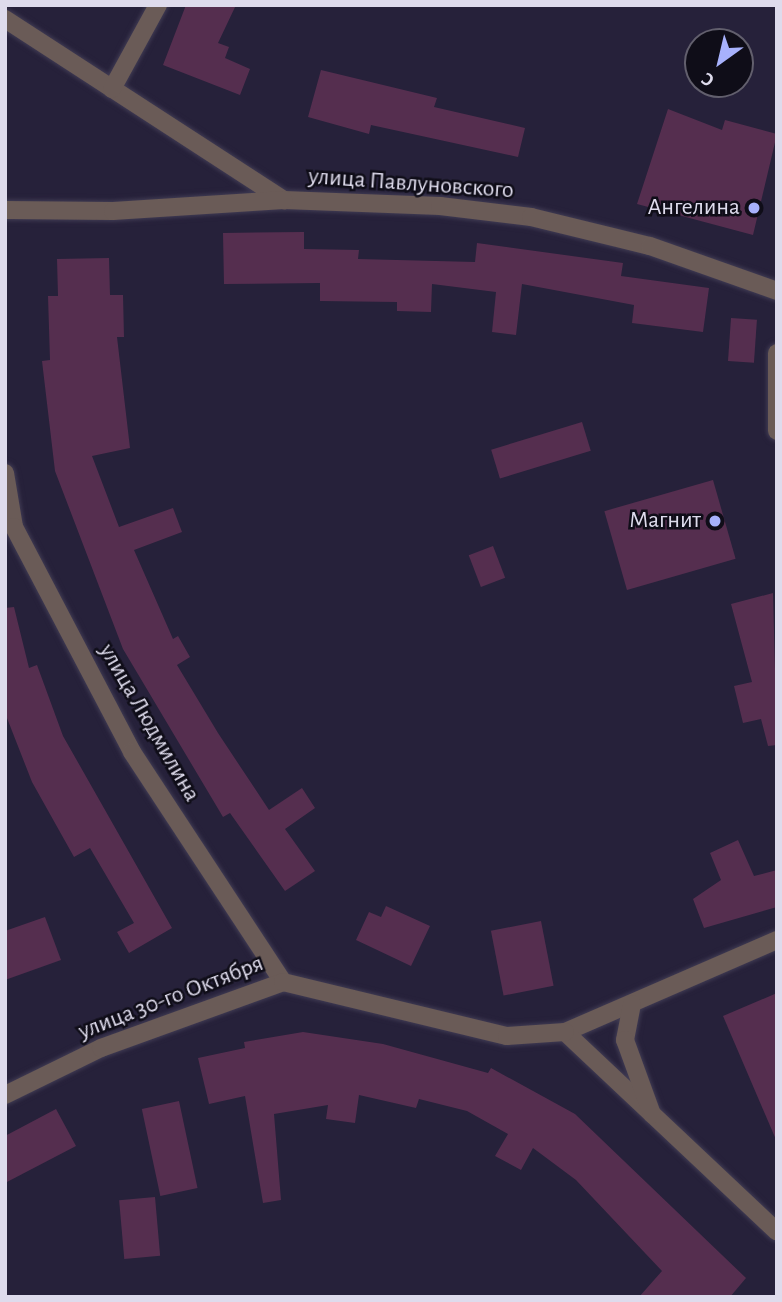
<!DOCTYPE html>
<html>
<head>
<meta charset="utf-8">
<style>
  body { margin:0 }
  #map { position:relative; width:782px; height:1302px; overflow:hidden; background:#26213a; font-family:"Alegreya Sans",sans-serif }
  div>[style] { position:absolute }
  .building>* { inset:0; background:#552e4f; transform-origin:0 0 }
  .roads { filter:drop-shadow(0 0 2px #403b53) drop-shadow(0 0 2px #403b53) }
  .minor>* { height:18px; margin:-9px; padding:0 9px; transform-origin:9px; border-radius:9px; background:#6a5b57 }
  .dots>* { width:19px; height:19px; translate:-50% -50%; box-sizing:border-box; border:4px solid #0f0d18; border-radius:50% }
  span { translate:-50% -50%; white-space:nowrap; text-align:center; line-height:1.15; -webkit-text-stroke:5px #0f0d18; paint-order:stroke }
  .street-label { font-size:24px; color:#dedbec }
  .poi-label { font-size:24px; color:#dedbec }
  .right { translate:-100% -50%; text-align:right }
  .frame { position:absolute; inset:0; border:7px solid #dedbec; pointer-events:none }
  .north { position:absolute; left:684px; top:28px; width:70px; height:70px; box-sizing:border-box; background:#0f0d18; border:2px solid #625f6d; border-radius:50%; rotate:214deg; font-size:19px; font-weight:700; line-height:28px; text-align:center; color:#dedbec }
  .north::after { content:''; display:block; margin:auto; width:24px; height:32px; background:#a7b1fc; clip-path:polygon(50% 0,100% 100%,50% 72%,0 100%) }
</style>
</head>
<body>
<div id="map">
  <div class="building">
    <div style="clip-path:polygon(186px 5px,236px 5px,218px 43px,229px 47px,225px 58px,250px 69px,240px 95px,163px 65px)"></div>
    <div style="clip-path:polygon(321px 70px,437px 98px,434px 107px,525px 128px,518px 157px,371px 125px,369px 134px,308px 117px)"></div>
    <div style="clip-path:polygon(668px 109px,722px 130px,725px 120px,777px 134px,753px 235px,637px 204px)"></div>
    <div style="clip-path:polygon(304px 232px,304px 249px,359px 250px,358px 259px,475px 262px,477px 243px,623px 263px,621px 276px,709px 288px,703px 332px,632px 323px,634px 305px,522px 284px,516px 335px,492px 332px,496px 292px,432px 284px,431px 312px,397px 311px,397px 302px,320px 301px,320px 283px,224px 284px,223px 233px)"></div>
    <div style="clip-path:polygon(109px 258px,110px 295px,123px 295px,124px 337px,117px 337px,130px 448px,92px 456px,119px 527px,173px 508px,182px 532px,134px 550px,173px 639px,178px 636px,190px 657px,177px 665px,218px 733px,269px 810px,302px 788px,315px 808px,285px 829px,315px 871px,285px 891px,230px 813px,223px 817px,123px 649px,55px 471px,42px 361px,50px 360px,48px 296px,58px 296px,57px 259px)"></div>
    <div style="left:731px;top:318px;width:26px;height:43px;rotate:4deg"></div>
    <div style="left:582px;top:422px;width:30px;height:95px;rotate:73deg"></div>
    <div style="left:713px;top:480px;width:82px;height:113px;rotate:74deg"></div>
    <div style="left:493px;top:546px;width:34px;height:26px;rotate:69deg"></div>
    <div style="clip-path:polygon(773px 593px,777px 745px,768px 746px,761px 719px,743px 723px,734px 686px,752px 682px,731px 604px)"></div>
    <div style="clip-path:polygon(14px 607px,29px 668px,37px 665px,63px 736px,172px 928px,129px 953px,117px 932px,134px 923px,90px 848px,74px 857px,32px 782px,5px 713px,5px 608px)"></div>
    <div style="clip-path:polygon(738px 840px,754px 876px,777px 870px,777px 907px,704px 928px,693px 899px,721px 880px,710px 853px)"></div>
    <div style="clip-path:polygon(386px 906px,430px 926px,411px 966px,356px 940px,369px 912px,381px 917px)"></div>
    <div style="clip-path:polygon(45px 917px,61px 960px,5px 980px,5px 931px)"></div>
    <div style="left:541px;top:921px;width:66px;height:51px;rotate:79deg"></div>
    <div style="clip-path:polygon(777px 993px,777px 1142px,723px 1016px)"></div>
    <div style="clip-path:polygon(303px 1032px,383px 1044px,488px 1073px,491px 1068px,575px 1114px,746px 1278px,730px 1297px,639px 1297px,662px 1271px,576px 1180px,533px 1148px,521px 1170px,495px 1156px,508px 1134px,467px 1111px,419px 1099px,416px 1108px,359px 1095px,355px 1123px,326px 1119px,328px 1105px,274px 1114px,281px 1200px,263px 1203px,245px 1096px,209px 1104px,198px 1058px,245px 1048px,244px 1042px)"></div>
    <div style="left:179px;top:1101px;width:89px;height:38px;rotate:78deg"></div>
    <div style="clip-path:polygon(56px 1109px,76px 1146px,5px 1183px,5px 1136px)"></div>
    <div style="left:155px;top:1197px;width:59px;height:36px;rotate:85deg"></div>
  </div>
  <div class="roads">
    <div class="minor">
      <div style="left:5px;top:19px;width:333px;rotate:33deg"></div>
      <div style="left:284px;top:200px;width:156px;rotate:2.2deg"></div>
      <div style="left:440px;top:206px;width:92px;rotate:6.9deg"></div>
      <div style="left:531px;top:217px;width:122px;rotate:13.7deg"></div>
      <div style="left:650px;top:246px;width:135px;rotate:19.5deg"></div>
      <div style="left:112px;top:89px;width:96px;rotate:-61.3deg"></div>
      <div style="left:5px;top:210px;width:108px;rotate:0.5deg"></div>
      <div style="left:113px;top:211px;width:171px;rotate:-3.7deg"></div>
      <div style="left:777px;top:353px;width:78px;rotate:90deg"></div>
      <div style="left:5px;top:473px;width:55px;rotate:80.5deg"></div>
      <div style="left:14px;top:527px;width:254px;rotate:62.3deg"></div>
      <div style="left:132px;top:752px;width:275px;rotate:56.7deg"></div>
      <div style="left:777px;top:940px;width:231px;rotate:156.5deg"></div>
      <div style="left:565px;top:1032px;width:291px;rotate:43.3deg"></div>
      <div style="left:632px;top:1004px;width:37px;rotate:101deg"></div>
      <div style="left:625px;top:1040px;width:79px;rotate:70deg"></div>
      <div style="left:5px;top:1095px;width:107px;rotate:-26.1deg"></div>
      <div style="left:101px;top:1048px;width:194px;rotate:-19.9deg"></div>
      <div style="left:283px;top:982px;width:230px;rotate:13.6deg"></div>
      <div style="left:507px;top:1036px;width:58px;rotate:-3.9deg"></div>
    </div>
  </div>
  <div class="dots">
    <div style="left:754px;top:208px;background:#a7b1fc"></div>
    <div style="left:715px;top:521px;background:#a7b1fc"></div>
  </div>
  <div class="street-label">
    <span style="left:411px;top:184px;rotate:4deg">улица Павлуновского</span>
    <span style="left:149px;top:723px;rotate:60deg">улица Людмилина</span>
    <span style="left:171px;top:998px;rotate:-21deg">улица 30-го Октября</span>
  </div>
  <div class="poi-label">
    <span class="right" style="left:740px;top:208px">Ангелина</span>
    <span class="right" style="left:701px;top:521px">Магнит</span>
  </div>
  <div class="frame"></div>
  <div class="north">С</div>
</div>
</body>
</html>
